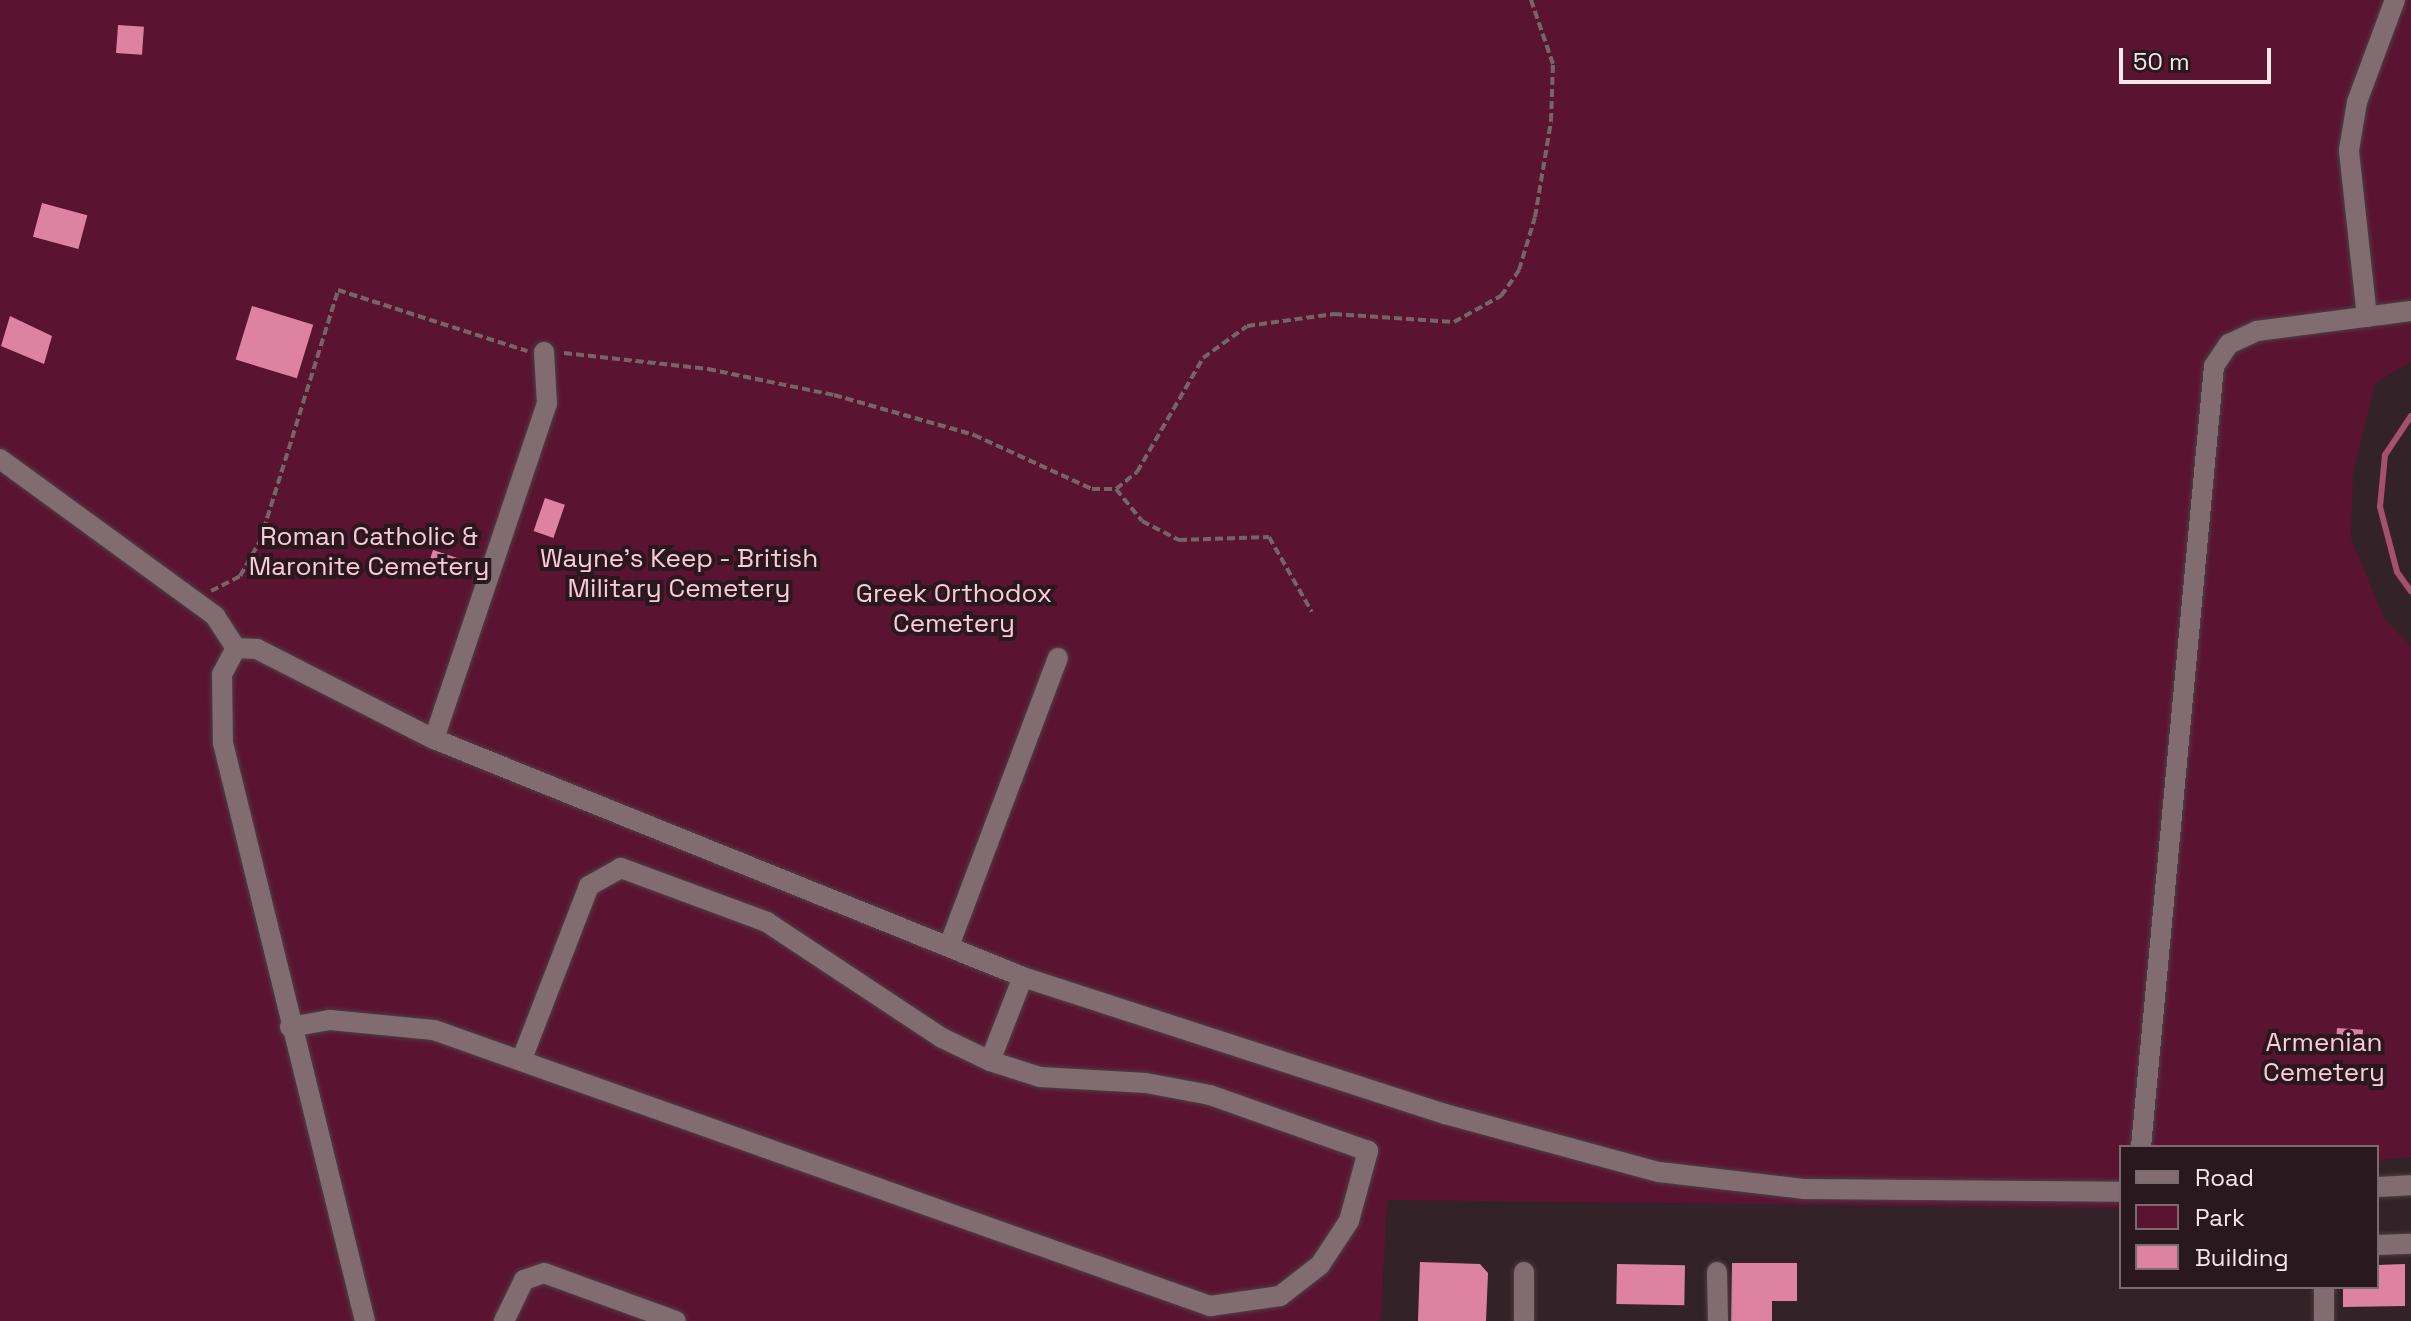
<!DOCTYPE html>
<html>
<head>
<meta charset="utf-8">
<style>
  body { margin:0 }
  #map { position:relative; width:2411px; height:1321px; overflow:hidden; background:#332227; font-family:"Space Grotesk",sans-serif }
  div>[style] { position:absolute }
  .green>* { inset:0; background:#5b1332 }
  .stream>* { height:6px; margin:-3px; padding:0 3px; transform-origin:3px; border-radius:3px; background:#a4506e }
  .building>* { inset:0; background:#dd83a1; transform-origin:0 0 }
  .path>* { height:4px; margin-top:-2px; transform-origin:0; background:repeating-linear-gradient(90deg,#746569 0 8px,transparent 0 12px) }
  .roads { filter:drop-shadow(0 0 2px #4e4045) drop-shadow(0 0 2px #4e4045) }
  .minor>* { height:20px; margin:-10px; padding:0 10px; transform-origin:10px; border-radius:10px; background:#816c72 }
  span { translate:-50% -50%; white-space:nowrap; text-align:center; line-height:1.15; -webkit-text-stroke:8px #29181e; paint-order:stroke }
  .park-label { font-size:26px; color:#fccbd9 }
  .legend { position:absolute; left:2119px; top:1145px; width:260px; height:144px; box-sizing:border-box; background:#29181e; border:2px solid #7a6b70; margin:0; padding:10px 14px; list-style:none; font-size:24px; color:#f4e8ec }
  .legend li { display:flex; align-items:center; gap:16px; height:40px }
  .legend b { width:40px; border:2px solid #7a6b70 }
  .scale { position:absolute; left:2119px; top:48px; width:152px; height:36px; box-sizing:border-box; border:4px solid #f4e8ec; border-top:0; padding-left:10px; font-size:24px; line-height:28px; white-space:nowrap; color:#f4e8ec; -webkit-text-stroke:6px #29181e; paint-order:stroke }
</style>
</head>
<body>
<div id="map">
  <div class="green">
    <div style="clip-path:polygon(0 0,2411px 0,2411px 362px,2375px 383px,2353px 473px,2351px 538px,2384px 618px,2411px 646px,2411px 1157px,2377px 1160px,2377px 1147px,2121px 1147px,2121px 1208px,1387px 1200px,1381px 1321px,0 1321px)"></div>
  </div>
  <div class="stream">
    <div style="left:2411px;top:416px;width:47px;rotate:123.7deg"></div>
    <div style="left:2385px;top:455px;width:52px;rotate:95.5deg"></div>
    <div style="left:2380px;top:507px;width:67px;rotate:75.3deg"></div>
    <div style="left:2397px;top:572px;width:24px;rotate:54deg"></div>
  </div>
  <div class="building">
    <div style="left:118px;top:25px;width:26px;height:28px;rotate:4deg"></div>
    <div style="left:42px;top:203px;width:47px;height:35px;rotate:15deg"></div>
    <div style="left:252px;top:306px;width:64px;height:56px;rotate:17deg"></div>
    <div style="clip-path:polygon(10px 316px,52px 336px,44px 364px,1px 346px)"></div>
    <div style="left:545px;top:498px;width:21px;height:35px;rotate:19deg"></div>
    <div style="left:433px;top:550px;width:29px;height:17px;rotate:18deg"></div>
    <div style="left:2337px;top:1028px;width:26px;height:17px;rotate:4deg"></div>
    <div style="clip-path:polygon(1420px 1262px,1480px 1264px,1488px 1273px,1486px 1321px,1418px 1321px)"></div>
    <div style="clip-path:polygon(1732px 1263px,1797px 1263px,1797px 1301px,1772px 1301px,1772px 1321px,1731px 1321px)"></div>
    <div style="left:1617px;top:1264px;width:68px;height:40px;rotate:1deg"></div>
    <div style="clip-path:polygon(2405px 1264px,2405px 1306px,2343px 1307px,2343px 1287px,2377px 1287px,2377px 1265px)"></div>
  </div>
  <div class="path">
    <div style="left:564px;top:353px;width:145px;rotate:6.3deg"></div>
    <div style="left:708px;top:369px;width:129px;rotate:11.7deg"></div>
    <div style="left:834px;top:395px;width:146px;rotate:15.9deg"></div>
    <div style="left:974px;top:435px;width:130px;rotate:24.6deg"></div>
    <div style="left:1092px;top:489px;width:24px"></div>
    <div style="left:1116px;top:489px;width:27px;rotate:-39deg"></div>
    <div style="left:1137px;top:472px;width:132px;rotate:-59.9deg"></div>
    <div style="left:1203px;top:358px;width:54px;rotate:-36deg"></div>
    <div style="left:1247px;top:326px;width:88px;rotate:-7.9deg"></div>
    <div style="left:1334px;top:314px;width:120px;rotate:3.8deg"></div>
    <div style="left:1454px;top:322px;width:54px;rotate:-29deg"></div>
    <div style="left:1501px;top:296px;width:32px;rotate:-55deg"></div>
    <div style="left:1519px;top:270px;width:55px;rotate:-73.2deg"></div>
    <div style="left:1535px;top:217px;width:97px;rotate:-80.5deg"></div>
    <div style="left:1551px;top:121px;width:57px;rotate:-88deg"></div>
    <div style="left:1553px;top:64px;width:68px;rotate:-109deg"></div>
    <div style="left:1116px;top:489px;width:41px;rotate:50.9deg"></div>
    <div style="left:1142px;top:521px;width:42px;rotate:27.2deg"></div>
    <div style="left:1179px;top:540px;width:90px;rotate:-1.9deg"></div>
    <div style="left:1269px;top:537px;width:86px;rotate:60.2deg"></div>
    <div style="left:211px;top:591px;width:33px;rotate:-27deg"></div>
    <div style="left:240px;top:576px;width:40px;rotate:-60.3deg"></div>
    <div style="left:260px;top:541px;width:263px;rotate:-72.7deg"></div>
    <div style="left:338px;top:290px;width:199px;rotate:17.9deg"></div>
  </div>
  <div class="roads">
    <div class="minor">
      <div style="left:2367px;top:317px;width:168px;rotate:-96.2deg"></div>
      <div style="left:2349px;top:150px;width:49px;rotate:-80.5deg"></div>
      <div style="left:2357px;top:102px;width:109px;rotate:-69.6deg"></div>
      <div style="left:0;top:459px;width:266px;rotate:36.1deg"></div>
      <div style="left:215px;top:616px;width:38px;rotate:57deg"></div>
      <div style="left:236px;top:648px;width:21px;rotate:3deg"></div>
      <div style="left:257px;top:649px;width:199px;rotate:27deg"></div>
      <div style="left:434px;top:739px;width:635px;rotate:22deg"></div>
      <div style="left:1023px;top:977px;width:444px;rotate:18deg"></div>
      <div style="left:1445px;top:1114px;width:222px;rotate:15.2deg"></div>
      <div style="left:1659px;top:1172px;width:145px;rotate:6.7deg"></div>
      <div style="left:1803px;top:1189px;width:318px;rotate:0.5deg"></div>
      <div style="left:236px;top:648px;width:30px;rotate:118deg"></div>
      <div style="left:222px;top:674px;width:69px;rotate:89.2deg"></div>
      <div style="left:223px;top:743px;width:595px;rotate:76.2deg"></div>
      <div style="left:434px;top:739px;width:354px;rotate:-71.4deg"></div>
      <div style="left:547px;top:404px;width:52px;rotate:-93.3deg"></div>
      <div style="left:949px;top:946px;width:308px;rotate:-69.3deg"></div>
      <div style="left:290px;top:1027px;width:41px;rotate:-9.9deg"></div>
      <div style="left:330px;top:1020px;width:104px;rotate:5.5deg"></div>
      <div style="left:434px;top:1030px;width:824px;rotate:19.58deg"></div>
      <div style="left:1210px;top:1306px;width:71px;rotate:-8.1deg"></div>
      <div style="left:1280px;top:1296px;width:51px;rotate:-37.8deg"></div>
      <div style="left:1320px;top:1265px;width:53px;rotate:-56.6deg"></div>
      <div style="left:1349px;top:1221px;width:73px;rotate:-74.8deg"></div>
      <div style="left:1368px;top:1151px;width:168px;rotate:-160.5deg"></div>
      <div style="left:1210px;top:1095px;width:65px;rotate:-169.4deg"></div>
      <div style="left:1146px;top:1083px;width:106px;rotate:-176.8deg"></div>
      <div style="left:1040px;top:1077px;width:52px;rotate:-162.3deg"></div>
      <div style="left:990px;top:1061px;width:53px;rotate:-154.4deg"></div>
      <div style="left:942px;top:1038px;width:210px;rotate:-146.5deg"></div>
      <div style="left:767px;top:922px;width:156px;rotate:-159.7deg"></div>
      <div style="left:621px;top:868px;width:37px;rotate:151deg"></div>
      <div style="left:589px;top:886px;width:186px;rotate:111.2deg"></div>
      <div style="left:990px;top:1061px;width:90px;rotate:-68.6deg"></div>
      <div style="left:2141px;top:1147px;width:784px;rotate:-84.66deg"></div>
      <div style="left:2214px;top:366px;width:27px;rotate:-56deg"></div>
      <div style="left:2229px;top:344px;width:31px;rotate:-25deg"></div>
      <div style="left:2257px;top:331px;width:155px;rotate:-7.4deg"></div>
      <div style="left:2377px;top:1187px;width:34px;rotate:-3deg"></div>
      <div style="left:2377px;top:1245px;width:34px;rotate:-2deg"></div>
      <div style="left:1524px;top:1272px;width:49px;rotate:90deg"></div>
      <div style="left:1717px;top:1272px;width:49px;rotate:88.8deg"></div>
      <div style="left:504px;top:1321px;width:46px;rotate:-64deg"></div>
      <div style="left:524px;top:1280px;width:21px;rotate:-19deg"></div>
      <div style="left:544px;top:1273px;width:140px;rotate:20deg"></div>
      <div style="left:2324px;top:1321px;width:34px;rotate:-90deg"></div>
    </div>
  </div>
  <div class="park-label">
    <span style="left:369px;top:552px">Roman Catholic &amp;<br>Maronite Cemetery</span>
    <span style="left:679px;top:574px">Wayne's Keep - British<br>Military Cemetery</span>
    <span style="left:954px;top:609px">Greek Orthodox<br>Cemetery</span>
    <span style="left:2324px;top:1058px">Armenian<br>Cemetery</span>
  </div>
  <ul class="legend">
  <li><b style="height:10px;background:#816c72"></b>Road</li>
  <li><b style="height:22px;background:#5b1332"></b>Park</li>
  <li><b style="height:22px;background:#dd83a1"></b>Building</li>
  </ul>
  <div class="scale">50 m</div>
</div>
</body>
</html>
